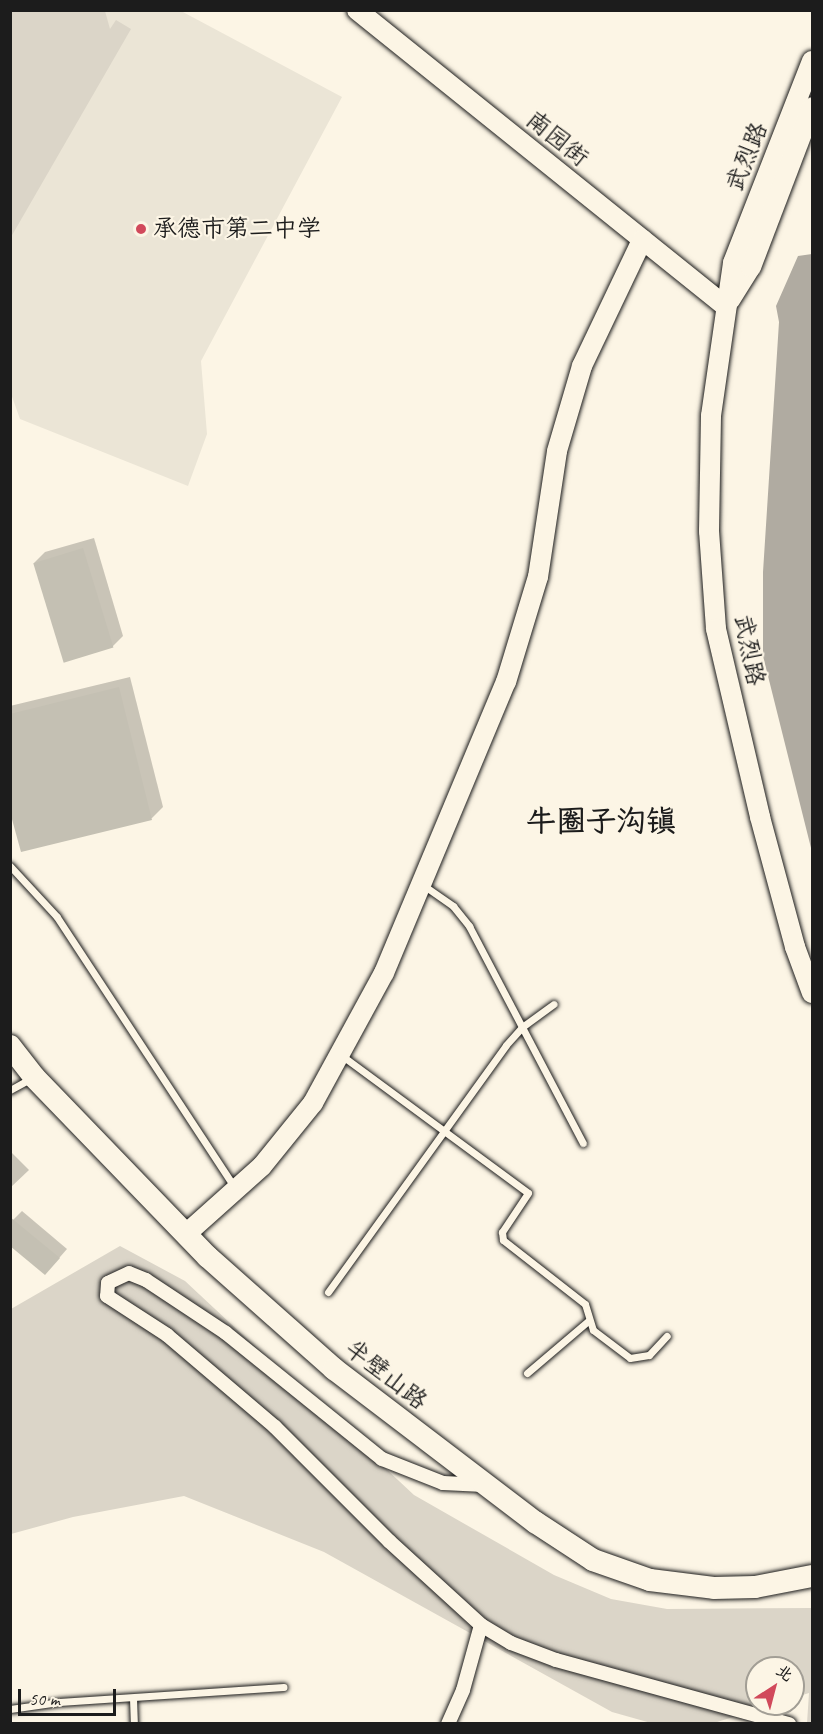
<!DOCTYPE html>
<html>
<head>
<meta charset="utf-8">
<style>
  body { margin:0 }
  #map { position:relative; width:823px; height:1734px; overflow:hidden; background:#fcf5e5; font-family:Caveat,"LXGW WenKai TC",sans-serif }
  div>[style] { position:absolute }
  .built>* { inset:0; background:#ebe5d6 }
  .green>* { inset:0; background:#dbd5c8 }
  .water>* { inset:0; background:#b0aba1 }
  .shadow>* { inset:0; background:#0003 }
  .building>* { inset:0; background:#c4c0b3; transform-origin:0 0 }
  .roads { filter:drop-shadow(0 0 2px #1c1c1c) drop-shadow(0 0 2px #1c1c1c) }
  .lane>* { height:7px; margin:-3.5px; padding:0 3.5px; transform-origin:3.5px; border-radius:3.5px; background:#fcf5e5 }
  .street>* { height:14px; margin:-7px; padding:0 7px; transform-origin:7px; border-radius:7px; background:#fcf5e5 }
  .secondary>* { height:20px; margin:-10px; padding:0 10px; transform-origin:10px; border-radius:10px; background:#fcf5e5 }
  .primary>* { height:22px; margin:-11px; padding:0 11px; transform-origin:11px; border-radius:11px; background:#fcf5e5 }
  .dots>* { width:16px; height:16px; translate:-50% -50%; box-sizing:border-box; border:3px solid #fcf5e5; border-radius:50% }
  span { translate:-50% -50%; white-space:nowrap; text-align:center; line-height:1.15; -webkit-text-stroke:4.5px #fcf5e5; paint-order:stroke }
  .street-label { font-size:24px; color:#1c1c1c }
  .poi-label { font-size:24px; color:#1c1c1c }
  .left { translate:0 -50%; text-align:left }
  .district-label { font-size:30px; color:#1c1c1c; font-weight:700 }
  .frame { position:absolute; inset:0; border:12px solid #1c1c1c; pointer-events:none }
  .north { position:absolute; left:745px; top:1656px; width:60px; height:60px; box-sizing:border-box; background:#fcf5e5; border:2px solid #a29e95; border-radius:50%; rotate:36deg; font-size:16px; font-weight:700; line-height:24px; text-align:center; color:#1c1c1c }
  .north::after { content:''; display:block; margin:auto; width:21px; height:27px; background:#d1495b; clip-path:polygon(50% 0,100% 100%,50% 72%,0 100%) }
  .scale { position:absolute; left:18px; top:1689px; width:98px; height:27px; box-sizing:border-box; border:3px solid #1c1c1c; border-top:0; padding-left:8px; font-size:18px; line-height:21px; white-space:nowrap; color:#1c1c1c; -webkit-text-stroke:4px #fcf5e5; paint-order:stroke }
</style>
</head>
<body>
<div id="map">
  <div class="built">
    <div style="clip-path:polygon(10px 11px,181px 11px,342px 97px,201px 361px,207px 434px,188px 486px,20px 419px,10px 391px)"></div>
  </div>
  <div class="green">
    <div style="clip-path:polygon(10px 11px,105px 11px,110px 29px,116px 20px,131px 29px,11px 237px)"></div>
    <div style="clip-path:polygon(120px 1246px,185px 1281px,414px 1495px,554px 1575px,611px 1599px,667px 1609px,812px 1608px,812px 1723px,807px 1723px,809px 1693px,793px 1698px,793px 1668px,757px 1668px,757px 1704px,774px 1704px,714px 1723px,651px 1723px,612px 1712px,324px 1552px,184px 1496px,73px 1517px,11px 1534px,11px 1309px)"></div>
  </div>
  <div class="water">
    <div style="clip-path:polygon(812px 254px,812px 852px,763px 656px,763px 572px,779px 322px,776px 306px,798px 256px)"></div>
  </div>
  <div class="shadow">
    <div style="clip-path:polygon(94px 538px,123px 636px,112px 647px,34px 563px,45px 552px)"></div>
    <div style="clip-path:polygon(130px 677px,163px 807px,152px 818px,22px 851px,10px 806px,10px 706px)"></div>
    <div style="clip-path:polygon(10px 1151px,29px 1170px,10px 1188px)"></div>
    <div style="clip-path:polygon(22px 1211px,67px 1249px,53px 1265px,10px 1223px)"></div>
  </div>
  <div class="building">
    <div style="left:83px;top:548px;width:104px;height:52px;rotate:73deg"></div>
    <div style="clip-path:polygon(119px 687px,152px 820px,21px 852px,10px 812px,10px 714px)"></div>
    <div style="clip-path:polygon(10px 1217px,60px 1258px,45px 1275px,10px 1246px)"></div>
  </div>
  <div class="roads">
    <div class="lane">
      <div style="left:10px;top:866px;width:69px;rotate:47.3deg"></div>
      <div style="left:57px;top:917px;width:324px;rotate:56.7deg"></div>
      <div style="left:423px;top:885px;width:37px;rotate:35deg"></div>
      <div style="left:453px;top:906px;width:26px;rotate:51deg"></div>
      <div style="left:469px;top:926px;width:245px;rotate:62.3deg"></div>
      <div style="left:341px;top:1055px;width:232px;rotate:36.4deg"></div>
      <div style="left:528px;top:1193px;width:47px;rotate:123.7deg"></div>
      <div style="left:502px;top:1232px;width:8px;rotate:83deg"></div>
      <div style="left:503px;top:1240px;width:104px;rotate:38deg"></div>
      <div style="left:585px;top:1304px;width:27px;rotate:73deg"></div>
      <div style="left:593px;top:1330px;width:46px;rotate:37.1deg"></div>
      <div style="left:630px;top:1358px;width:19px;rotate:-9deg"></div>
      <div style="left:649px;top:1355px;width:26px;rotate:-47deg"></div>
      <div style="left:10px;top:1090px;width:25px;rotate:-29deg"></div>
      <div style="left:328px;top:1292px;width:304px;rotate:-54.2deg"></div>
      <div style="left:506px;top:1045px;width:24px;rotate:-48deg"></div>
      <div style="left:522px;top:1027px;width:39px;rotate:-36deg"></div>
      <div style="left:527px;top:1373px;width:80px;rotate:-40.4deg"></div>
      <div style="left:133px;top:1698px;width:26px;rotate:88deg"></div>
      <div style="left:10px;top:1709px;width:49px;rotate:-8.1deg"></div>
      <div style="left:59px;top:1702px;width:225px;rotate:-3.8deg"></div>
    </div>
    <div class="street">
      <div style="left:484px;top:1485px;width:41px;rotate:-177.2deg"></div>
      <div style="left:443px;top:1483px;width:66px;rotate:-158.5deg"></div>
      <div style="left:382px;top:1459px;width:201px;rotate:-141.1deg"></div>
      <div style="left:226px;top:1333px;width:96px;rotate:-146.5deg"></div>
      <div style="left:146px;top:1280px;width:18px;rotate:-158deg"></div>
      <div style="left:129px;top:1273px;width:23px;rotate:155deg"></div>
      <div style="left:108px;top:1283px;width:13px;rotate:94deg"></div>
      <div style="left:107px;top:1296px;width:72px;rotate:33deg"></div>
      <div style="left:167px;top:1335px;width:142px;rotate:40.4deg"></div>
      <div style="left:275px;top:1427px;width:161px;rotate:45deg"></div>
      <div style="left:389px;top:1541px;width:125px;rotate:42.4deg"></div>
      <div style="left:481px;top:1625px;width:35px;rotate:31deg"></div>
      <div style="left:511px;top:1643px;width:48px;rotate:20.7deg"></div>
      <div style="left:556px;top:1660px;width:242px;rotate:15.4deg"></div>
      <div style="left:448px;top:1724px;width:37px;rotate:-66deg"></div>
      <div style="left:463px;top:1690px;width:67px;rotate:-74.5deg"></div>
    </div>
    <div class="secondary">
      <div style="left:357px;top:10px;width:474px;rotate:38.8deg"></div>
      <div style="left:812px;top:61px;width:217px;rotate:111.4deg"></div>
      <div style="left:733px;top:263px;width:155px;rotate:98.2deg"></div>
      <div style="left:711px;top:416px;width:115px;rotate:91deg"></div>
      <div style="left:709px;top:531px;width:98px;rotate:85.9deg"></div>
      <div style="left:716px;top:629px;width:193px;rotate:76.8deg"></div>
      <div style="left:760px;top:817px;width:135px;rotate:74.9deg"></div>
      <div style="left:795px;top:947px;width:49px;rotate:69.7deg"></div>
      <div style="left:730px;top:300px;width:39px;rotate:-58deg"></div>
      <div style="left:751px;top:267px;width:171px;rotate:-69.1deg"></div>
      <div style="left:186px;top:1234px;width:102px;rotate:-41.8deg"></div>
      <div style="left:262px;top:1166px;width:81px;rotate:-51deg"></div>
      <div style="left:313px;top:1103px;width:148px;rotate:-61.4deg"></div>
      <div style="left:384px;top:973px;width:316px;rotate:-67.3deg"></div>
      <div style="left:506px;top:682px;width:110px;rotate:-73.1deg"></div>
      <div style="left:538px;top:577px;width:127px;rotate:-81.4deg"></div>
      <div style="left:557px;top:451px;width:89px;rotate:-73.6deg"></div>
      <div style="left:582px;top:366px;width:140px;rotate:-64.5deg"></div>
    </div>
    <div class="primary">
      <div style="left:10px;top:1046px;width:39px;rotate:52deg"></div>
      <div style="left:34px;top:1077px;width:250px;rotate:46deg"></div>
      <div style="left:208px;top:1257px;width:169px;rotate:41.6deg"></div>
      <div style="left:334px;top:1369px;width:253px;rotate:37.3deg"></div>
      <div style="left:535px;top:1522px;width:69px;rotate:33.2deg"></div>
      <div style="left:593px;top:1560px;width:60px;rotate:19.3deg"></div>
      <div style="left:650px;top:1580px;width:64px;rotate:7.1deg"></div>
      <div style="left:714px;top:1588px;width:41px;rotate:-1.4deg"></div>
      <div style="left:755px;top:1587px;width:58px;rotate:-10.9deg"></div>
    </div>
  </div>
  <div class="dots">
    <div style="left:141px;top:229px;background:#d1495b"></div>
  </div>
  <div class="street-label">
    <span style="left:557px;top:139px;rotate:39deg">南园街</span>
    <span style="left:747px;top:157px;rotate:-68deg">武烈路</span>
    <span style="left:749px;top:650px;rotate:79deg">武烈路</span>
    <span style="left:386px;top:1375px;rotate:38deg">半壁山路</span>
  </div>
  <div class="poi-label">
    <span class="left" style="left:153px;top:229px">承德市第二中学</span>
  </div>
  <div class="district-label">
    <span style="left:601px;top:821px">牛圈子沟镇</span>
  </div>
  <div class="frame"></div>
  <div class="north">北</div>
  <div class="scale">50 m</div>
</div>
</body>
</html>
